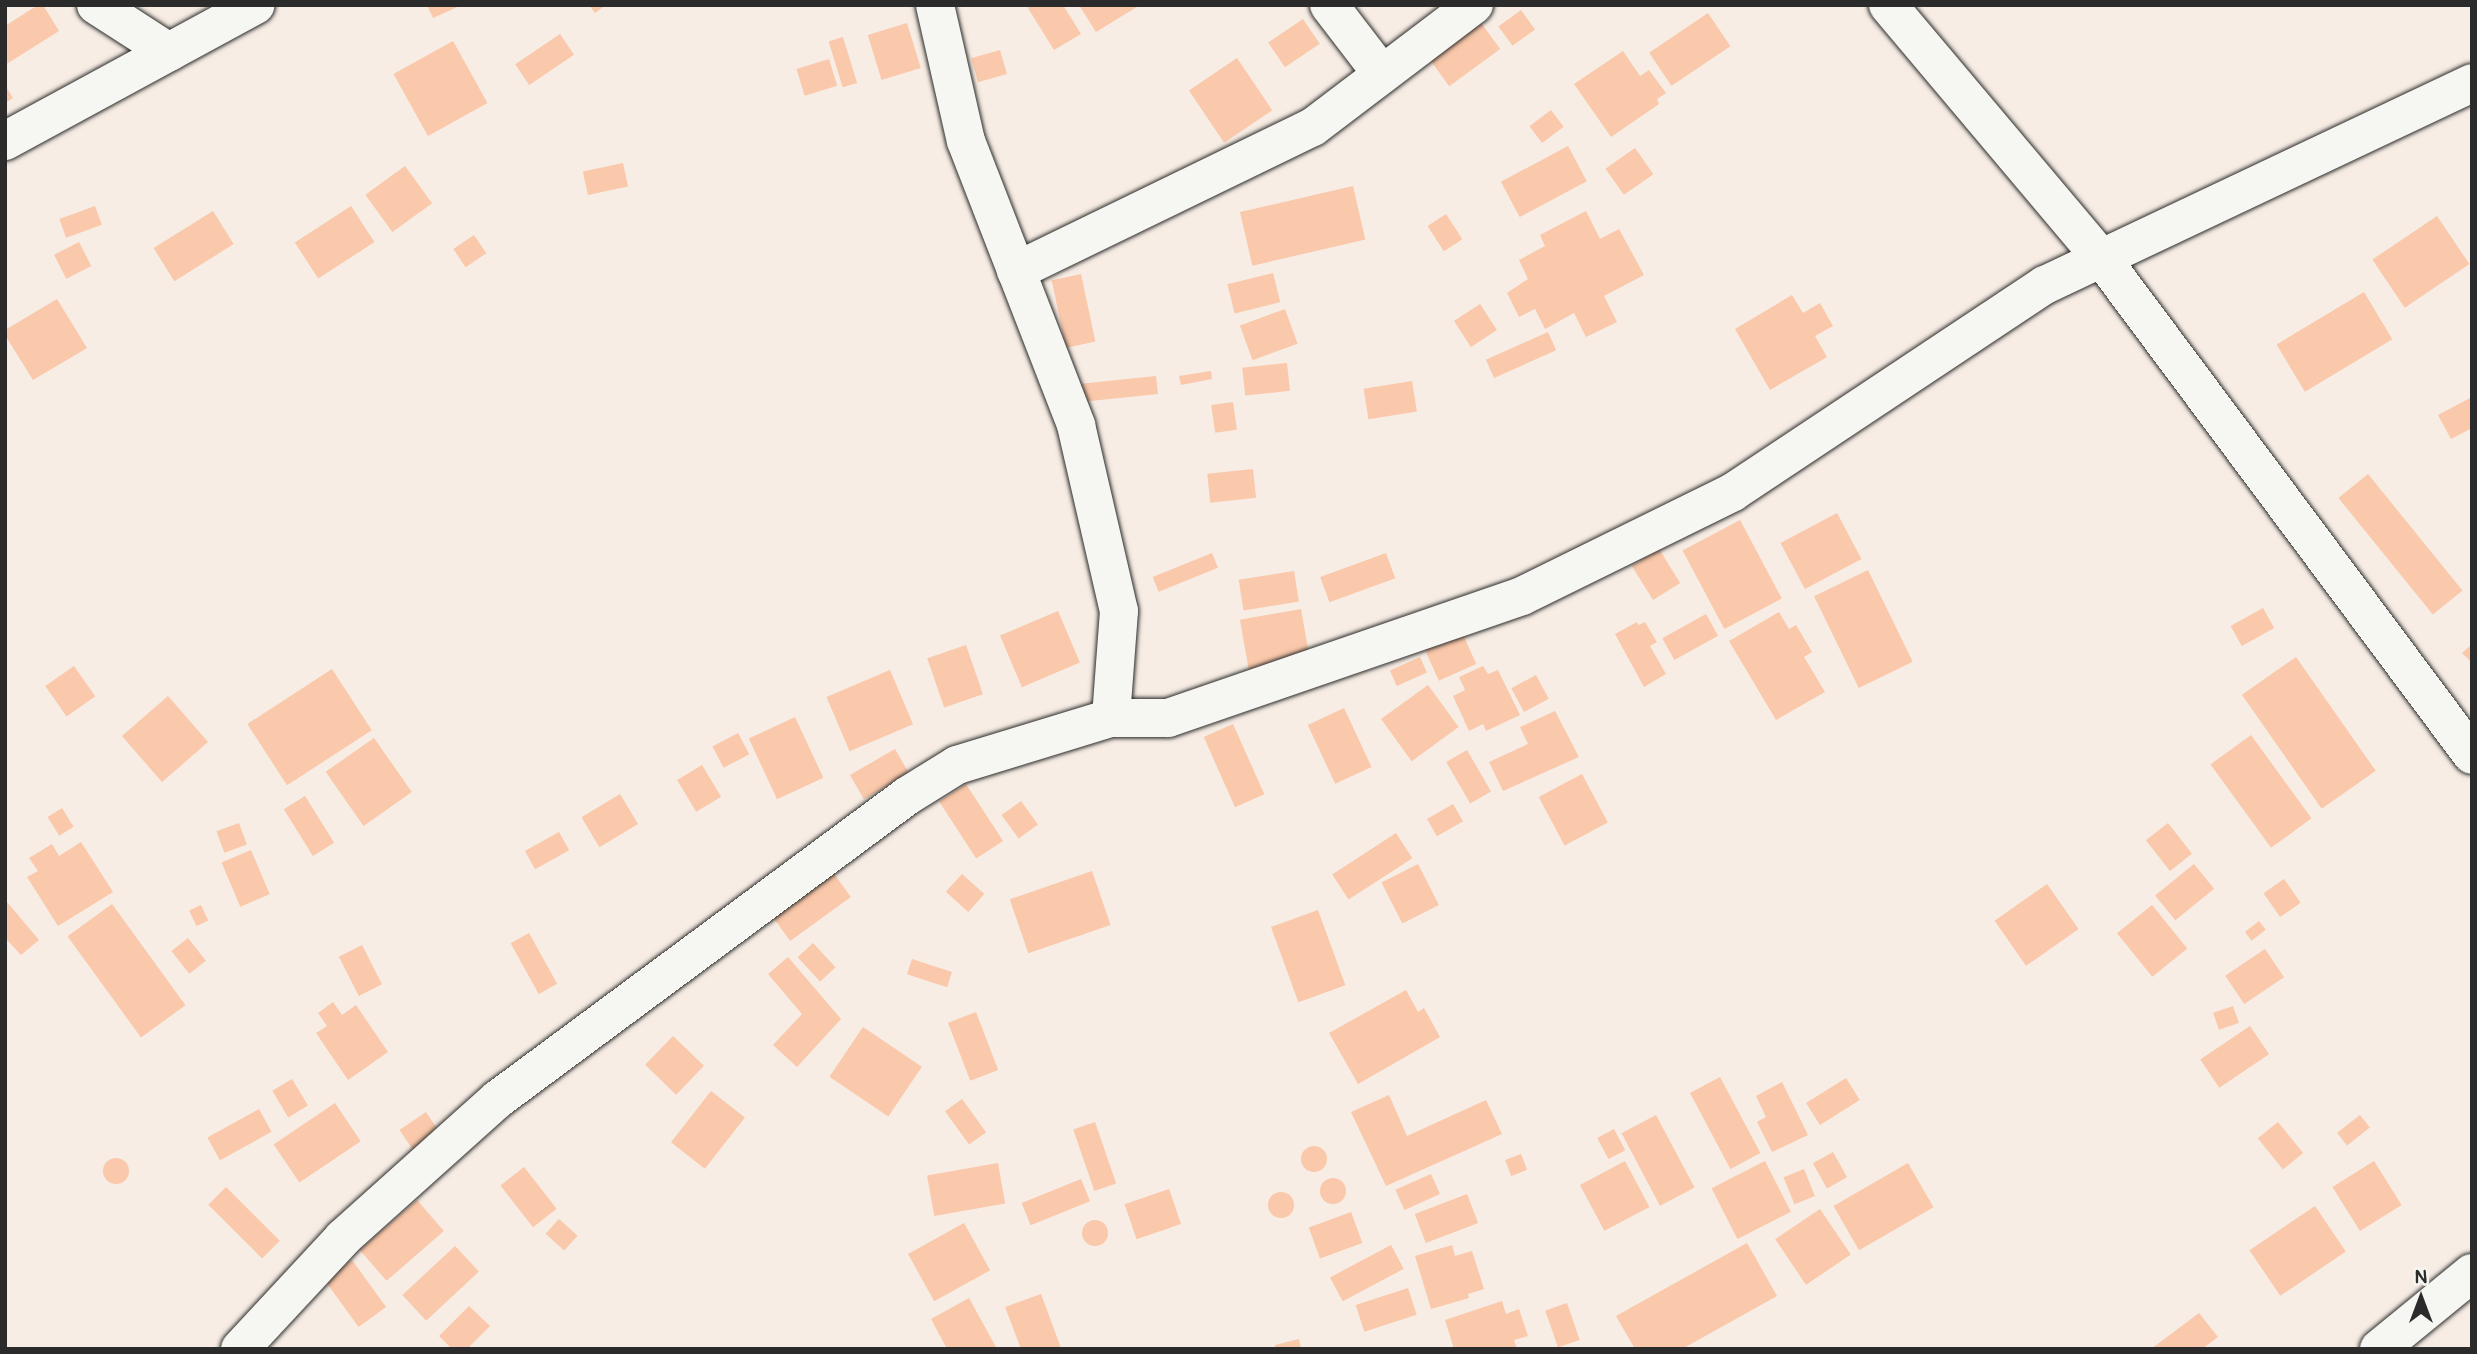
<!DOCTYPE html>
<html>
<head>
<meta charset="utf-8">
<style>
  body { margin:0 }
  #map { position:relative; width:2477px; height:1354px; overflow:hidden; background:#f7ede4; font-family:Pangolin,sans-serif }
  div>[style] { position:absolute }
  .building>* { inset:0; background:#fac8aa; transform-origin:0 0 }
  .round { border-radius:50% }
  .roads { filter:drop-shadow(0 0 2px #2b2b2b) drop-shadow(0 0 2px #2b2b2b) }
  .minor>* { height:38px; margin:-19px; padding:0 19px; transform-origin:19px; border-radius:19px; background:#f6f6f2 }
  span { translate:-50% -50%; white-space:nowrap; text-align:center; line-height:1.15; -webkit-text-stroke:7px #f6f6f2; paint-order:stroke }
  .frame { position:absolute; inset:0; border:7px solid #2b2b2b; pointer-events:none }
  .north { position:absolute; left:2386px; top:1263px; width:70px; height:70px; -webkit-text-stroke:5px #f6f6f2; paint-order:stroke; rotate:0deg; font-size:19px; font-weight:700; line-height:28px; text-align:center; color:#2b2b2b }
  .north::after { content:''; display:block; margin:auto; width:24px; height:32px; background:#2b2b2b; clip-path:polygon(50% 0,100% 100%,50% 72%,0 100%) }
</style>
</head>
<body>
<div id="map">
  <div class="building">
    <div style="clip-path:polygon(38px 5px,43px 5px,59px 31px,5px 65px,5px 26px)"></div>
    <div style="clip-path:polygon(427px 5px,462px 5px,433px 18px)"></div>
    <div style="clip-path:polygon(589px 5px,606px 5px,595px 13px)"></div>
    <div style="clip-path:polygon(1026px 5px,1063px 5px,1081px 34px,1054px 50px)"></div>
    <div style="clip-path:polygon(1079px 5px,1140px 5px,1096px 32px)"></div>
    <div style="left:1521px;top:10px;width:24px;height:28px;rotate:54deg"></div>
    <div style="left:1708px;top:13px;width:40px;height:71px;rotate:56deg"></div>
    <div style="left:1303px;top:19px;width:30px;height:42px;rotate:56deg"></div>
    <div style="left:1479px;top:20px;width:36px;height:63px;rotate:54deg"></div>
    <div style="left:907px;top:23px;width:47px;height:41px;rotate:73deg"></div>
    <div style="left:560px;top:34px;width:25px;height:54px;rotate:56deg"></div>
    <div style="left:843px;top:37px;width:48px;height:15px;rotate:73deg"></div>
    <div style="left:453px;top:41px;width:71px;height:68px;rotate:61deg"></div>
    <div style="left:1000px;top:50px;width:25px;height:30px;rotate:74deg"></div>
    <div style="clip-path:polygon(1623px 51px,1640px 76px,1649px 70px,1666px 93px,1657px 99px,1659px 104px,1611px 137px,1574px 84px)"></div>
    <div style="left:1237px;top:58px;width:63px;height:58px;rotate:56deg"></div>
    <div style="left:829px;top:59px;width:28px;height:34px;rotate:73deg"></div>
    <div style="clip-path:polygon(5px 85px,13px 98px,5px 103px)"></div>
    <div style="left:1551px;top:110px;width:21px;height:27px;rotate:53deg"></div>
    <div style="left:1568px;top:146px;width:40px;height:76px;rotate:62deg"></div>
    <div style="left:1635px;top:148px;width:32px;height:36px;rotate:55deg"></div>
    <div style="left:623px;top:163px;width:24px;height:41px;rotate:78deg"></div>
    <div style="left:405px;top:166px;width:46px;height:49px;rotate:54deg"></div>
    <div style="left:1353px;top:186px;width:55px;height:116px;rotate:77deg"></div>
    <div style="left:95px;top:206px;width:20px;height:38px;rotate:70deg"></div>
    <div style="left:351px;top:206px;width:43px;height:67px;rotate:57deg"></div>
    <div style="left:213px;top:211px;width:39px;height:70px;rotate:58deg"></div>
    <div style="clip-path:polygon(1586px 211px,1600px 239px,1619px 229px,1644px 275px,1604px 296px,1617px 322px,1586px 337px,1574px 313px,1545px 329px,1535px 309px,1519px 317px,1507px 293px,1528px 279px,1519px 260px,1545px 246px,1540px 235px)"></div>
    <div style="left:1446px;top:214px;width:30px;height:22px;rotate:57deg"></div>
    <div style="left:2437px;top:216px;width:58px;height:78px;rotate:56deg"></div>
    <div style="left:474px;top:235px;width:22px;height:25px;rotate:56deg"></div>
    <div style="left:79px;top:242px;width:27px;height:28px;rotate:63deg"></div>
    <div style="left:1273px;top:273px;width:30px;height:47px;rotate:76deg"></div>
    <div style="left:1081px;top:274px;width:69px;height:30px;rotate:78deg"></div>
    <div style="left:2364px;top:292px;width:55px;height:102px;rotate:59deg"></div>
    <div style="clip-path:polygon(1792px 295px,1803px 313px,1820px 303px,1833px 326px,1815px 336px,1827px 357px,1770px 390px,1735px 329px)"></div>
    <div style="clip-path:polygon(57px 299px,87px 348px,33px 380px,5px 335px,5px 330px)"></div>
    <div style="left:1480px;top:304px;width:31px;height:31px;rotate:57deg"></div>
    <div style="left:1285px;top:309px;width:37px;height:48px;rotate:70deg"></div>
    <div style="left:1548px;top:332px;width:20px;height:68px;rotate:66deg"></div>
    <div style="left:1287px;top:363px;width:28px;height:45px;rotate:84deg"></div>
    <div style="clip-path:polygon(1211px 371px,1212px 379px,1181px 385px,1179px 376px)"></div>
    <div style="left:1156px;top:376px;width:18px;height:80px;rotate:84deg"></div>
    <div style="left:1412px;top:381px;width:31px;height:49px;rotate:81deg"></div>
    <div style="clip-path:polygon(2472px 397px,2472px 428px,2451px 439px,2438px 415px)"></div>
    <div style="left:1233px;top:402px;width:28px;height:22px;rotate:82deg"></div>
    <div style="left:1253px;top:469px;width:29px;height:46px;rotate:84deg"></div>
    <div style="left:2368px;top:474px;width:150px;height:38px;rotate:51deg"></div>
    <div style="left:1837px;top:513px;width:52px;height:64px;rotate:62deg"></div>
    <div style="left:1740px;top:520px;width:89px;height:65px;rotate:62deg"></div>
    <div style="left:1659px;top:549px;width:40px;height:32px;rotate:58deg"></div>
    <div style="left:1212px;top:553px;width:16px;height:64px;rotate:68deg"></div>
    <div style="left:1386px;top:553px;width:27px;height:70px;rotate:70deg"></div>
    <div style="left:1868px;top:570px;width:102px;height:60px;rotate:64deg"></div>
    <div style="left:1294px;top:571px;width:31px;height:56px;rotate:81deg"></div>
    <div style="left:2263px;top:608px;width:23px;height:37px;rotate:61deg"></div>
    <div style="left:1301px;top:609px;width:52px;height:62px;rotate:80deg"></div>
    <div style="left:1058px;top:611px;width:56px;height:63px;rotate:67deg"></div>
    <div style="clip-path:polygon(1779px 612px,1789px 629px,1796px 625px,1812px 652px,1804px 657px,1825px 692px,1776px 720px,1729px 641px)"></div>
    <div style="left:1706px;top:614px;width:25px;height:50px;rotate:61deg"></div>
    <div style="clip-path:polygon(1637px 622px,1638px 625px,1645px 622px,1657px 642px,1650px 646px,1666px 674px,1644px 687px,1615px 634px)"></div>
    <div style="left:1462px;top:632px;width:35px;height:41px;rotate:66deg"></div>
    <div style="clip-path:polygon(2472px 644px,2472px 663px,2462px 653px)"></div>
    <div style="left:966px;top:645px;width:52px;height:41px;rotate:71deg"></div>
    <div style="left:1420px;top:657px;width:17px;height:33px;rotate:66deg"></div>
    <div style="left:2296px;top:657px;width:139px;height:66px;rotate:55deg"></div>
    <div style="left:74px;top:666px;width:37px;height:35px;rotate:55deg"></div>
    <div style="clip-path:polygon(1483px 666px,1488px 674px,1498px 670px,1520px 715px,1486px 731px,1483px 724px,1469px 731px,1453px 696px,1465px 690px,1459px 677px)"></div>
    <div style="left:332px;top:669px;width:73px;height:101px;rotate:57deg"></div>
    <div style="left:890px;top:670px;width:59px;height:69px;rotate:67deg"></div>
    <div style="left:1536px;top:675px;width:27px;height:28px;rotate:62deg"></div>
    <div style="left:1428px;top:685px;width:52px;height:58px;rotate:54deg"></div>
    <div style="left:168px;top:696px;width:61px;height:61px;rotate:49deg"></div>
    <div style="left:1344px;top:708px;width:65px;height:40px;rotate:65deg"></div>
    <div style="clip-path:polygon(1555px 711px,1579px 757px,1503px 791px,1489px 762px,1528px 744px,1520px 727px)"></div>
    <div style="left:795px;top:717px;width:67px;height:51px;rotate:65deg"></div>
    <div style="left:1233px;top:724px;width:77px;height:32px;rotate:66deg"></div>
    <div style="left:738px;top:733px;width:24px;height:29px;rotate:62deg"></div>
    <div style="left:2251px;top:735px;width:103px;height:50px;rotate:54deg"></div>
    <div style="left:374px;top:738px;width:66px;height:59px;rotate:55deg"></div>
    <div style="left:895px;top:749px;width:28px;height:52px;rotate:60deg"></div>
    <div style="left:1467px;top:750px;width:48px;height:24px;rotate:60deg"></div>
    <div style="left:702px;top:765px;width:37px;height:29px;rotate:59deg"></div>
    <div style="left:1582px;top:774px;width:55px;height:49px;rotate:62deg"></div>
    <div style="left:966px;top:784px;width:68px;height:32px;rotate:57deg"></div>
    <div style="left:620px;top:794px;width:35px;height:45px;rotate:59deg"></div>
    <div style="left:305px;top:796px;width:55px;height:25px;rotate:58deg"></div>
    <div style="left:1021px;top:801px;width:29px;height:24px;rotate:54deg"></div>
    <div style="left:1453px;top:804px;width:20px;height:30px;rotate:60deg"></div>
    <div style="left:62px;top:808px;width:22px;height:17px;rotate:58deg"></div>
    <div style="left:239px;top:823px;width:23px;height:24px;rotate:70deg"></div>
    <div style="left:2168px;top:823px;width:39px;height:28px;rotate:52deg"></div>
    <div style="left:559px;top:832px;width:21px;height:39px;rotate:61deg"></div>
    <div style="left:1396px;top:833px;width:30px;height:76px;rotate:57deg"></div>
    <div style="clip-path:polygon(81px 842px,113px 892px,58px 926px,27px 877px,38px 871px,29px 858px,52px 844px,59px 856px)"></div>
    <div style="left:251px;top:850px;width:48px;height:32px;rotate:67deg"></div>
    <div style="left:1418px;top:864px;width:46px;height:41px;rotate:63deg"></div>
    <div style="left:2194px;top:864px;width:32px;height:50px;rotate:51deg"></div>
    <div style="left:832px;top:871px;width:32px;height:75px;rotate:54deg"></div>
    <div style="left:1092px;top:871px;width:57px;height:87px;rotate:71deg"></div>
    <div style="left:962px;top:874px;width:30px;height:24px;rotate:42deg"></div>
    <div style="left:2284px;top:879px;width:29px;height:25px;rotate:55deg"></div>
    <div style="left:2047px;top:884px;width:55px;height:64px;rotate:55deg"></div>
    <div style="clip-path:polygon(7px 902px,39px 940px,21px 955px,5px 938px)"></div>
    <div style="left:112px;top:904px;width:125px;height:55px;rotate:54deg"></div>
    <div style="left:201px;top:905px;width:17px;height:13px;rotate:65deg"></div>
    <div style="left:2152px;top:905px;width:56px;height:45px;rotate:51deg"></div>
    <div style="left:1318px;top:910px;width:80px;height:50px;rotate:70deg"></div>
    <div style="left:2259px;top:921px;width:11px;height:18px;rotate:52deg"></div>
    <div style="left:529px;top:933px;width:58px;height:21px;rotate:61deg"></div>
    <div style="left:188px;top:938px;width:29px;height:21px;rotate:52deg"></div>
    <div style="left:813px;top:943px;width:33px;height:21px;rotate:47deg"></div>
    <div style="left:362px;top:945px;width:44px;height:26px;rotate:63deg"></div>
    <div style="left:2265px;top:949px;width:34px;height:48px;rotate:56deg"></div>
    <div style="clip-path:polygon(788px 957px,841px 1019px,797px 1067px,773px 1045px,802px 1014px,768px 974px)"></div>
    <div style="left:912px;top:959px;width:42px;height:16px;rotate:18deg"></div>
    <div style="clip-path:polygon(1406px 990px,1418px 1012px,1424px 1008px,1440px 1037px,1358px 1084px,1329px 1033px)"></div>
    <div style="clip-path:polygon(333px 1002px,342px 1015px,356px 1005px,388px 1052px,348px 1080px,316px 1033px,327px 1026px,318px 1013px)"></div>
    <div style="left:2233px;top:1006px;width:18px;height:21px;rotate:71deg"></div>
    <div style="left:976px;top:1012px;width:62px;height:30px;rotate:69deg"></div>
    <div style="left:2250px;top:1026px;width:34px;height:60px;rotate:56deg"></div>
    <div style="left:863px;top:1027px;width:71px;height:60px;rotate:34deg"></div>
    <div style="left:673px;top:1036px;width:43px;height:40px;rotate:44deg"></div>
    <div style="left:1720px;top:1077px;width:86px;height:34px;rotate:62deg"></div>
    <div style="left:1846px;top:1078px;width:26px;height:47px;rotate:58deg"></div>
    <div style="left:292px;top:1079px;width:31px;height:23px;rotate:59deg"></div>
    <div style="clip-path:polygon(1782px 1082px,1808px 1135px,1772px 1152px,1757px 1122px,1766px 1117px,1756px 1096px)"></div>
    <div style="left:711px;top:1091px;width:43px;height:65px;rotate:38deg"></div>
    <div style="clip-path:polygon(1389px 1095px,1407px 1136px,1486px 1100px,1502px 1134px,1386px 1186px,1351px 1112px)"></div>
    <div style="left:962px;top:1099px;width:41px;height:21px;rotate:54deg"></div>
    <div style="left:335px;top:1103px;width:46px;height:74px;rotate:56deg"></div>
    <div style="left:259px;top:1109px;width:26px;height:59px;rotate:61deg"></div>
    <div style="left:426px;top:1112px;width:27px;height:32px;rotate:56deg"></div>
    <div style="left:1656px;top:1115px;width:82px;height:39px;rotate:62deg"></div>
    <div style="left:2360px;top:1115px;width:16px;height:29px;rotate:52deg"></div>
    <div style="left:1095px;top:1122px;width:65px;height:23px;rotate:71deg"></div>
    <div style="left:2278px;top:1122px;width:40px;height:26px;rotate:51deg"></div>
    <div style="left:1614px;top:1129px;width:24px;height:19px;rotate:62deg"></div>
    <div class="round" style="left:1301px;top:1146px;width:26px;height:26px"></div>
    <div style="left:1833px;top:1152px;width:29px;height:23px;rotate:61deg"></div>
    <div style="left:1521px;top:1154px;width:17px;height:17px;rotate:69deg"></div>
    <div class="round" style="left:103px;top:1158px;width:26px;height:26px"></div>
    <div style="left:1625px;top:1161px;width:52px;height:51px;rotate:62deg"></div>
    <div style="left:1765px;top:1161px;width:57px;height:60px;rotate:63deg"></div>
    <div style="left:2374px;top:1161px;width:52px;height:49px;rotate:58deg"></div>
    <div style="left:998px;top:1163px;width:41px;height:72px;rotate:80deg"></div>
    <div style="left:1908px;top:1163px;width:51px;height:86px;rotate:60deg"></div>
    <div style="left:524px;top:1167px;width:53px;height:30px;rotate:52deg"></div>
    <div style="left:1804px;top:1169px;width:29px;height:22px;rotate:68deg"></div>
    <div style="left:1431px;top:1174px;width:22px;height:39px;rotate:66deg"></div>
    <div class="round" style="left:1320px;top:1178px;width:26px;height:26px"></div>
    <div style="left:1081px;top:1179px;width:24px;height:64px;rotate:68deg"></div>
    <div style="left:226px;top:1187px;width:76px;height:25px;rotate:45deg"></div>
    <div style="left:1169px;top:1189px;width:37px;height:47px;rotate:71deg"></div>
    <div class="round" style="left:1268px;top:1192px;width:26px;height:26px"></div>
    <div style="left:1467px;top:1194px;width:31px;height:56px;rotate:69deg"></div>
    <div style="left:417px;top:1200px;width:41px;height:76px;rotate:49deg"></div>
    <div style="left:2315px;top:1206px;width:55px;height:79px;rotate:56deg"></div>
    <div style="left:1820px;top:1209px;width:55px;height:54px;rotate:56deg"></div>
    <div style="left:1351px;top:1212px;width:33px;height:45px;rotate:70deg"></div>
    <div style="left:559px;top:1219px;width:25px;height:20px;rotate:42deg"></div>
    <div class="round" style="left:1082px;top:1220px;width:26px;height:26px"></div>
    <div style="left:964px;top:1223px;width:54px;height:64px;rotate:61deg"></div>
    <div style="clip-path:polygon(1747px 1243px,1777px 1296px,1682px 1349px,1635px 1349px,1616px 1316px)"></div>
    <div style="left:1391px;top:1245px;width:27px;height:69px;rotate:62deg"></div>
    <div style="clip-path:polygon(1452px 1245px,1455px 1256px,1472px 1251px,1484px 1289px,1468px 1294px,1469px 1298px,1431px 1309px,1415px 1256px)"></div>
    <div style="left:455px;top:1246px;width:35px;height:72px;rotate:47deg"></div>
    <div style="left:352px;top:1260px;width:58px;height:34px;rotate:54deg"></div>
    <div style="left:1408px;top:1288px;width:28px;height:55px;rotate:72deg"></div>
    <div style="clip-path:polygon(1041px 1294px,1061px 1348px,1021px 1349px,1005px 1307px)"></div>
    <div style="clip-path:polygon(969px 1298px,997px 1349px,947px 1349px,931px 1319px)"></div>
    <div style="clip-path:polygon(1502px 1301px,1506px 1314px,1519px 1309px,1528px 1336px,1514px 1340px,1517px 1349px,1454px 1349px,1445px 1320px)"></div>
    <div style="left:1567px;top:1303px;width:39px;height:23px;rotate:71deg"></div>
    <div style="clip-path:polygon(469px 1306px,490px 1326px,467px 1349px,452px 1349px,439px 1336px)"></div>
    <div style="clip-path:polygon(2199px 1313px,2218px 1337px,2202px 1349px,2151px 1349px)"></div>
    <div style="clip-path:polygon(1299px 1339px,1301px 1349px,1276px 1349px,1275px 1345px)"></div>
  </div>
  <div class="roads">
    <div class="minor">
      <div style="left:96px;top:5px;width:87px;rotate:32.8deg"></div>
      <div style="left:935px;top:5px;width:139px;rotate:77.2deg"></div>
      <div style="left:966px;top:141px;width:305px;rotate:68.8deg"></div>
      <div style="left:1076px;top:425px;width:191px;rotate:77deg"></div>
      <div style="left:1119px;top:611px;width:107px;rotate:94.3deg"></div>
      <div style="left:1329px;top:5px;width:87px;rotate:52.5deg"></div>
      <div style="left:1888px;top:5px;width:334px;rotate:49.9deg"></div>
      <div style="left:2103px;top:260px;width:617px;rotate:53.3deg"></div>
      <div style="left:5px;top:141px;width:285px;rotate:-28.5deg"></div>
      <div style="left:1016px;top:271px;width:330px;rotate:-25.9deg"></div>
      <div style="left:1313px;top:127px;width:202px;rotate:-37.2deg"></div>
      <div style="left:240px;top:1349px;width:151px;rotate:-47.1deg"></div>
      <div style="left:343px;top:1238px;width:208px;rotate:-41.9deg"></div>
      <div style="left:498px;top:1099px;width:509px;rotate:-36.53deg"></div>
      <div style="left:907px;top:796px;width:59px;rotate:-31.8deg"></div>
      <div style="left:957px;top:765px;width:161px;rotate:-17deg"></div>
      <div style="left:1111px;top:718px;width:57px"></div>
      <div style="left:1168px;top:718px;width:374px;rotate:-19deg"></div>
      <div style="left:1522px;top:596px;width:235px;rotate:-26.2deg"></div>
      <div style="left:1733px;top:492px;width:374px;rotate:-33.6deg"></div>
      <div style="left:2045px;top:285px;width:472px;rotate:-25.3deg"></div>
      <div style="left:2379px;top:1349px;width:120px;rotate:-39.3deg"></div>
    </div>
  </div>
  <div class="frame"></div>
  <div class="north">N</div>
</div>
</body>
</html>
